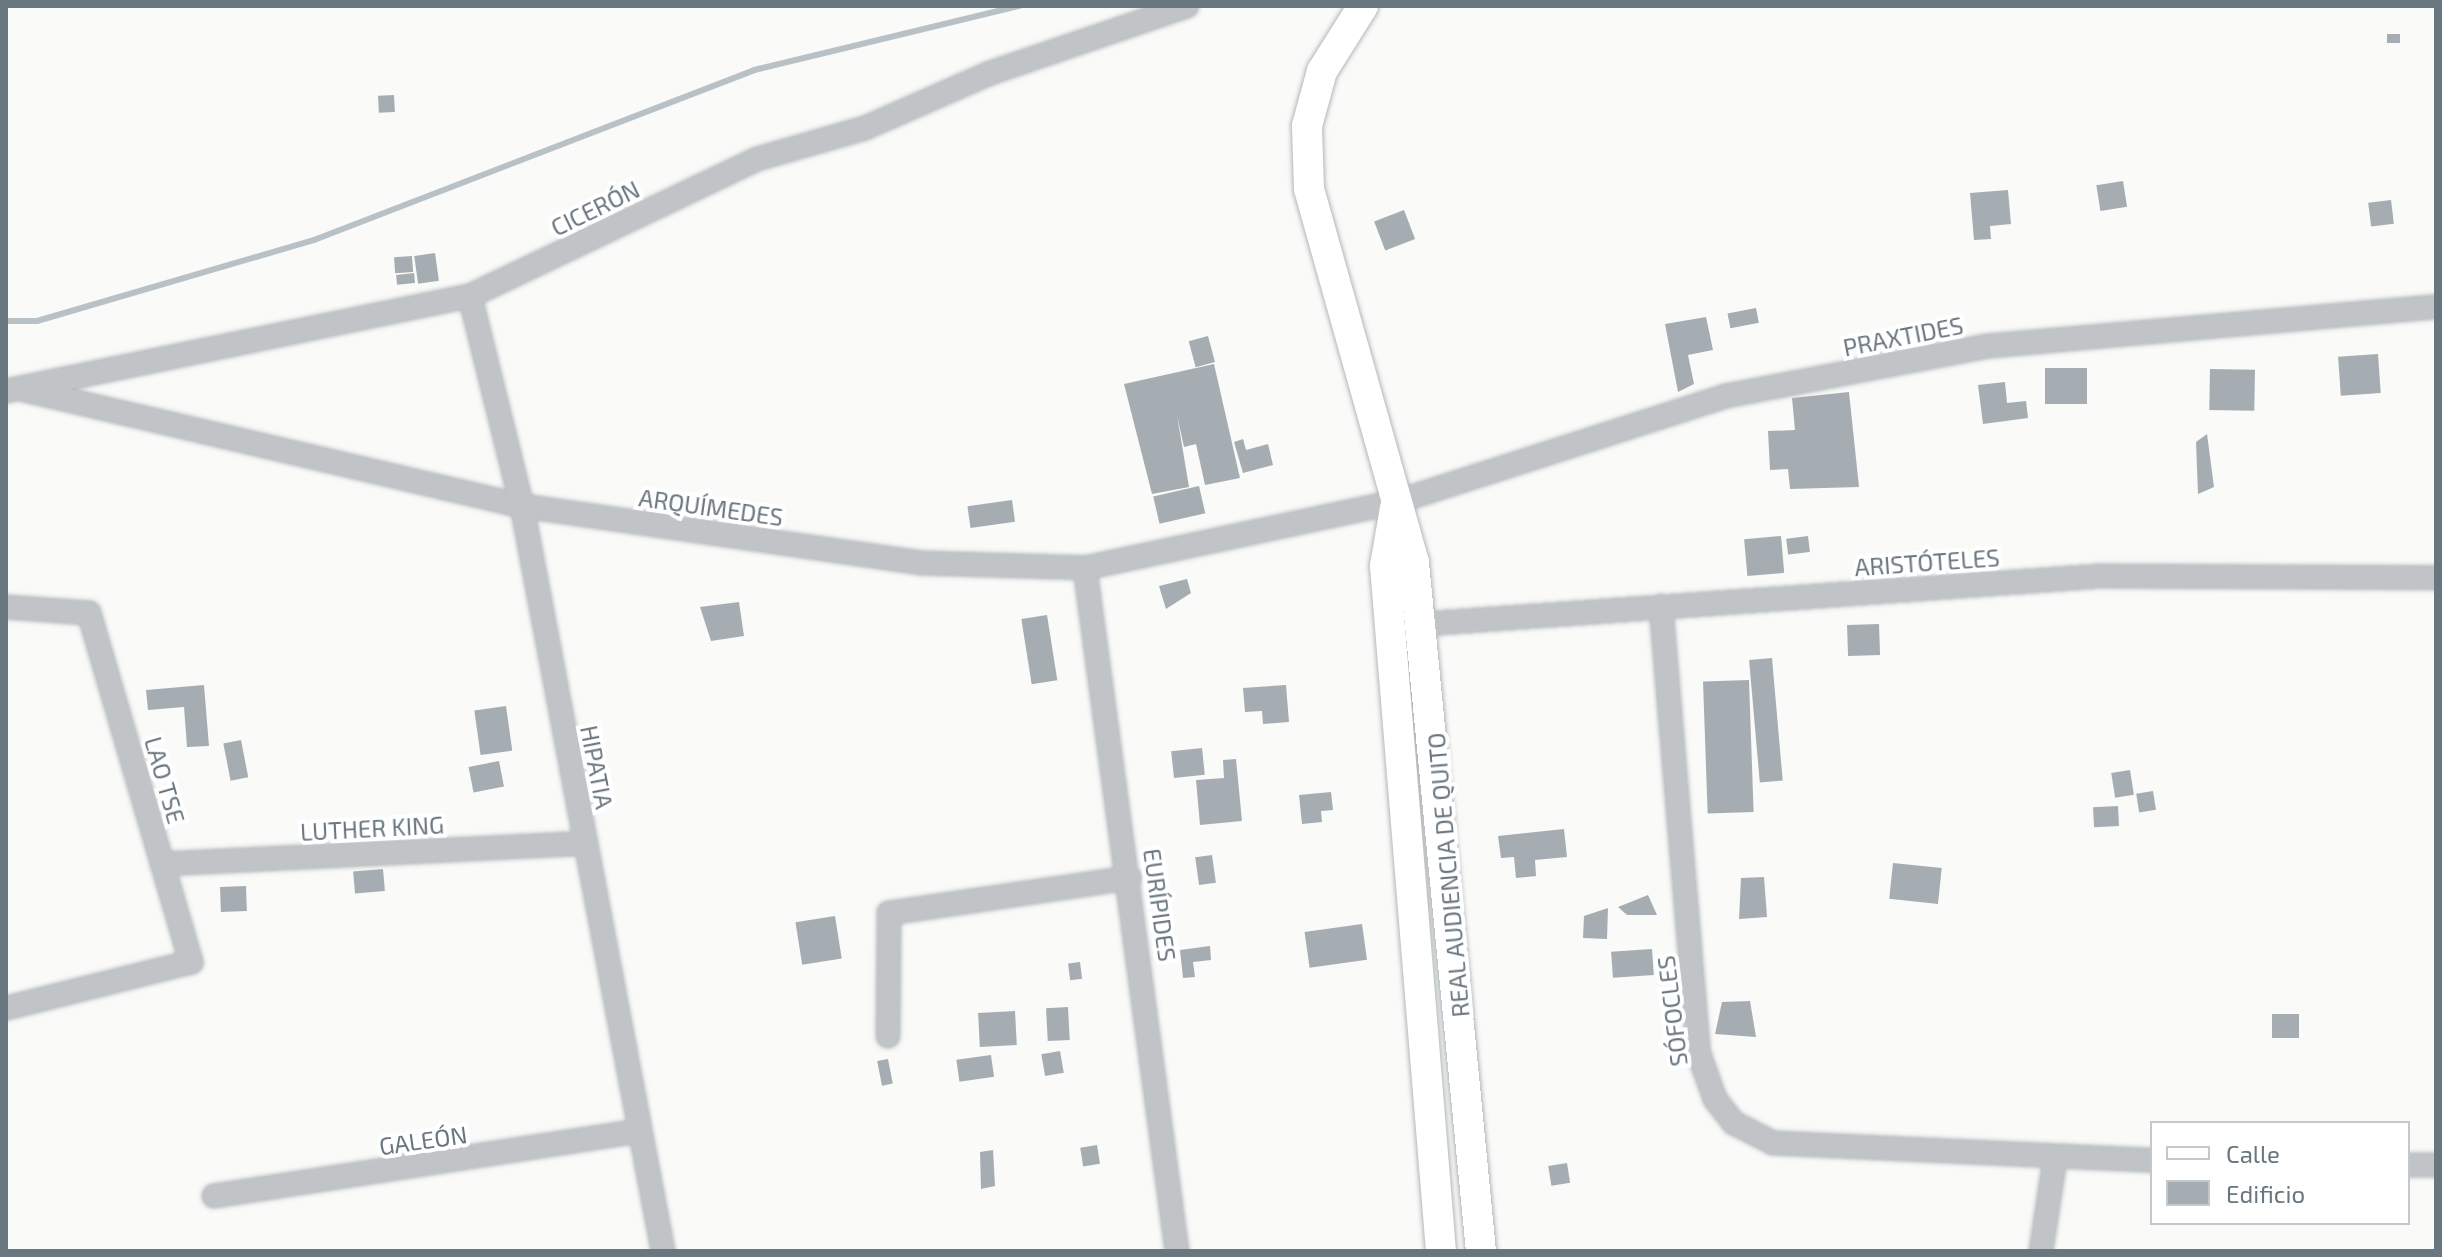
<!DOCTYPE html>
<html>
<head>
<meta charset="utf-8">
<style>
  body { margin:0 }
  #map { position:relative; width:2442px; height:1257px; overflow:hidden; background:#fafaf8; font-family:"Exo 2",sans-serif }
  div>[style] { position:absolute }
  .stream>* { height:6px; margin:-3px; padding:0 3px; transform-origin:3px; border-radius:3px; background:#b8c2c6 }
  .building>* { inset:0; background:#a6adb2; transform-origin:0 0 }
  .roads { filter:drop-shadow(0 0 2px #b2b8bc) drop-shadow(0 0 2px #b2b8bc) }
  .street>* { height:22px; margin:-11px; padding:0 11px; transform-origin:11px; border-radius:11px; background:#c0c4c7 }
  .secondary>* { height:30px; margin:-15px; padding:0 15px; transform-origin:15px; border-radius:15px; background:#fff }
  span { translate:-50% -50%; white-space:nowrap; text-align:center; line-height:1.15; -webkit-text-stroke:8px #fff; paint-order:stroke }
  .street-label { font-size:24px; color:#68767f }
  .frame { position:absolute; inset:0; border:8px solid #68767f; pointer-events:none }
  .legend { position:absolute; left:2150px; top:1121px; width:260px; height:104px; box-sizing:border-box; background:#fff; border:2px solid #c3c8cc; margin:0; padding:10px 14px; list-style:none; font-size:24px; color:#68767f }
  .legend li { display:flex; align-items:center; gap:16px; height:40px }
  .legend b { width:40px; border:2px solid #c3c8cc }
</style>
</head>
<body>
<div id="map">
  <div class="stream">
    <div style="left:6px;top:321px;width:31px"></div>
    <div style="left:37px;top:321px;width:289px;rotate:-16.3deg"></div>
    <div style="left:314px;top:240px;width:472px;rotate:-21.1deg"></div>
    <div style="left:754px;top:70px;width:273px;rotate:-13.6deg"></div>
  </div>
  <div class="building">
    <div style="left:2400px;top:34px;width:9px;height:13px;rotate:90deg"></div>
    <div style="left:394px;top:95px;width:17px;height:16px;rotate:87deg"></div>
    <div style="left:2123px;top:181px;width:26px;height:27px;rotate:81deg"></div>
    <div style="clip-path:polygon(2008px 190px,2011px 224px,1990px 226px,1991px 239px,1974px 240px,1970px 193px)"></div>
    <div style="left:2391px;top:200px;width:24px;height:23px;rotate:83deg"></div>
    <div style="left:1404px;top:210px;width:31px;height:32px;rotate:69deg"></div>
    <div style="left:435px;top:253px;width:28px;height:21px;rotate:82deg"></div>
    <div style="left:412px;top:256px;width:16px;height:18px;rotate:86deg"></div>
    <div style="left:414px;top:273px;width:10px;height:18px;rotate:84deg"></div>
    <div style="left:1756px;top:308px;width:15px;height:29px;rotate:79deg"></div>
    <div style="clip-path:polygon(1706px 317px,1713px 350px,1688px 355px,1694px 384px,1678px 392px,1665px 324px)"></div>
    <div style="left:1208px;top:336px;width:27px;height:20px;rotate:75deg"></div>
    <div style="left:2378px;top:354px;width:39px;height:40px;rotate:86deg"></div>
    <div style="clip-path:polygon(1214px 364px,1240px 478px,1205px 485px,1196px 444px,1184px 447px,1177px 415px,1189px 487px,1152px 494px,1124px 384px)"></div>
    <div style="left:2045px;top:368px;width:42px;height:36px"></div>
    <div style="left:2210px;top:369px;width:45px;height:41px;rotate:1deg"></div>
    <div style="clip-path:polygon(2005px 382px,2007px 403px,2026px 401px,2028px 418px,1983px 424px,1978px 385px)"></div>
    <div style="clip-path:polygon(1849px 392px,1859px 487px,1790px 489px,1788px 469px,1770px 470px,1768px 431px,1795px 430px,1792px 398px)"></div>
    <div style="clip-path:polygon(2207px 434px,2214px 487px,2198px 494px,2196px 442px)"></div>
    <div style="clip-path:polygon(1243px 439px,1246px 450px,1268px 444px,1273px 465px,1243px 473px,1234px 442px)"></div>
    <div style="left:1199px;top:486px;width:28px;height:47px;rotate:77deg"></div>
    <div style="left:1012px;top:500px;width:22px;height:45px;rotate:82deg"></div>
    <div style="left:1781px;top:536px;width:37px;height:37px;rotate:85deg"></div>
    <div style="left:1808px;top:536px;width:16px;height:22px;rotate:83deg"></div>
    <div style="clip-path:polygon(1187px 579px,1191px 593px,1166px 609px,1159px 586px)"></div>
    <div style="clip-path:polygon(739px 602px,744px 636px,711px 641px,700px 607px)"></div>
    <div style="left:1047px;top:615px;width:66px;height:26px;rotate:81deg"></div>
    <div style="left:1879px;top:624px;width:31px;height:32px;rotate:88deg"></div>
    <div style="left:1772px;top:658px;width:123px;height:23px;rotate:85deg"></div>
    <div style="left:1749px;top:680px;width:132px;height:46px;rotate:88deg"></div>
    <div style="clip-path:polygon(204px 685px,209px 746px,187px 747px,184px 707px,148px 710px,146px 690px)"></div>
    <div style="clip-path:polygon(1286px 685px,1289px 722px,1263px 724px,1262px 711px,1245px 712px,1243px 688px)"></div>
    <div style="left:506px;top:706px;width:45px;height:32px;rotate:82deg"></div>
    <div style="left:241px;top:740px;width:38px;height:18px;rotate:79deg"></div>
    <div style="left:1202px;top:748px;width:27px;height:31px;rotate:84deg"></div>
    <div style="clip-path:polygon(1236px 759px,1242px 821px,1200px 825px,1196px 780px,1224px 778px,1223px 760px)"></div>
    <div style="left:499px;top:761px;width:26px;height:31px;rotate:79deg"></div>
    <div style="left:2130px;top:770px;width:25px;height:19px;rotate:81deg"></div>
    <div style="left:2153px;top:791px;width:19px;height:17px;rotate:81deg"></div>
    <div style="clip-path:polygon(1331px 792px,1333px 810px,1321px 811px,1322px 822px,1302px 824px,1299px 795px)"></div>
    <div style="left:2118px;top:806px;width:20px;height:25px;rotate:87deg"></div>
    <div style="clip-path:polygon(1564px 829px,1567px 857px,1535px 860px,1536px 876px,1516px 878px,1514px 857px,1501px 858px,1498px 836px)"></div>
    <div style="left:1212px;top:855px;width:28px;height:17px;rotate:82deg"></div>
    <div style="left:1893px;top:863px;width:49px;height:36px;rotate:6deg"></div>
    <div style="left:383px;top:869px;width:22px;height:30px;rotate:85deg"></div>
    <div style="clip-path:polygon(1764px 877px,1767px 917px,1739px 919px,1741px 878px)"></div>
    <div style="left:246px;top:886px;width:25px;height:26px;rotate:88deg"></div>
    <div style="clip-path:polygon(1648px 895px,1657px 915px,1627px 915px,1618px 907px)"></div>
    <div style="clip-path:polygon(1608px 908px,1607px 939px,1583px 938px,1584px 916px)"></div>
    <div style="left:835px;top:916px;width:43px;height:40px;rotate:81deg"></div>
    <div style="left:1362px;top:924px;width:36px;height:58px;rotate:82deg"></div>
    <div style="clip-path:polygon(1210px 946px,1211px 960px,1193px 962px,1195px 977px,1183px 978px,1180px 950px)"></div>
    <div style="left:1652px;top:949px;width:26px;height:41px;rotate:86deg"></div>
    <div style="left:1080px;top:962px;width:17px;height:12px;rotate:83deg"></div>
    <div style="clip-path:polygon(1750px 1001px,1756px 1037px,1715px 1034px,1722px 1002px)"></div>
    <div style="left:1068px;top:1007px;width:33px;height:22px;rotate:87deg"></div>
    <div style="left:1015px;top:1011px;width:34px;height:37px;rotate:87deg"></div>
    <div style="left:2272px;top:1014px;width:27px;height:24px"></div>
    <div style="left:1060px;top:1051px;width:22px;height:19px;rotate:80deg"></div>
    <div style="left:991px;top:1055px;width:22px;height:35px;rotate:82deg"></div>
    <div style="left:888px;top:1059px;width:25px;height:11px;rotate:79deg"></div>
    <div style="left:1097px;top:1145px;width:19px;height:17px;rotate:81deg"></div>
    <div style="clip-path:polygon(993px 1150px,995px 1186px,981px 1189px,980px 1152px)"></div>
    <div style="left:1567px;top:1163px;width:20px;height:19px;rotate:81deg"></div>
  </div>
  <div class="roads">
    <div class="street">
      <div style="left:470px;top:296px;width:216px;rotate:76.1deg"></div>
      <div style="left:522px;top:506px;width:758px;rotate:79.28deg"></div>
      <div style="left:25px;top:390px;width:510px;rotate:13.14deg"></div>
      <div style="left:522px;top:506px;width:403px;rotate:8.1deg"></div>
      <div style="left:921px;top:563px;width:164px;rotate:1.7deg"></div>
      <div style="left:1085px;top:568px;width:318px;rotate:-12deg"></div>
      <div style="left:1396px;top:502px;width:347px;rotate:-17.8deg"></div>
      <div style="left:1726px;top:396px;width:267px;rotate:-10.8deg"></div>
      <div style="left:1988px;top:346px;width:450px;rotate:-5deg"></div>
      <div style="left:6px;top:391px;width:474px;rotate:-11.6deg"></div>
      <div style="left:470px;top:296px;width:318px;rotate:-25.5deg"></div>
      <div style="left:757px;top:159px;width:112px;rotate:-16deg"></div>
      <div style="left:865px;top:128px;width:137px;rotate:-23.7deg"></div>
      <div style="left:990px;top:73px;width:208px;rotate:-18.8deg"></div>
      <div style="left:1085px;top:568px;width:689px;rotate:82.33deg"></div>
      <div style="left:1661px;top:606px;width:450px;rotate:85.2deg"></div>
      <div style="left:1699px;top:1054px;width:48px;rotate:70.4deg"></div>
      <div style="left:1715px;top:1099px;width:31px;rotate:52deg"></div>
      <div style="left:1734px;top:1123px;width:44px;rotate:27.1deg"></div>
      <div style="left:1773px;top:1143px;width:379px;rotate:2.6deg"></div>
      <div style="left:6px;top:607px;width:83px;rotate:4.1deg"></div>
      <div style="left:89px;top:613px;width:364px;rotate:73.7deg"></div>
      <div style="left:191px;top:962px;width:191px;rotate:166deg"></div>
      <div style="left:1423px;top:624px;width:680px;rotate:-4.05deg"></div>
      <div style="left:2101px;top:576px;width:335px;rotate:0.3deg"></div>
      <div style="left:162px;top:864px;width:424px;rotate:-2.8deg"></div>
      <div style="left:888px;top:1036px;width:123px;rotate:-89.5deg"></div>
      <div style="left:889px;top:913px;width:243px;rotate:-8.3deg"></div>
      <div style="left:2408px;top:1165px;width:28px"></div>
      <div style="left:214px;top:1196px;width:430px;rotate:-8.7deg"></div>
      <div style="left:2041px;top:1251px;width:94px;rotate:-81.4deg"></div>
    </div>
    <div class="secondary">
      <div style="left:1363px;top:6px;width:77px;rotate:122.2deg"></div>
      <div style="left:1322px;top:71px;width:57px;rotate:105.3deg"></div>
      <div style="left:1307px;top:126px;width:63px;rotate:88.2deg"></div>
      <div style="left:1309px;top:189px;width:388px;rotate:74.3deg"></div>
      <div style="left:1414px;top:563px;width:691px;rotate:84.44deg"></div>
      <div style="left:1395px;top:508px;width:59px;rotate:99.8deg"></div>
      <div style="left:1385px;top:566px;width:687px;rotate:85.33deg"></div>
    </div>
  </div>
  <div class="street-label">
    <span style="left:595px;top:208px;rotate:-26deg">CICERÓN</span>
    <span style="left:1903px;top:336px;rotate:-11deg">PRAXTIDES</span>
    <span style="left:711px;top:507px;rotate:8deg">ARQUÍMEDES</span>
    <span style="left:1927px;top:562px;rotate:-4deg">ARISTÓTELES</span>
    <span style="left:597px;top:767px;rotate:79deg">HIPATIA</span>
    <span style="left:165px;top:780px;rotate:74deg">LAO TSE</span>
    <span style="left:372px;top:828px;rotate:-3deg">LUTHER KING</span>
    <span style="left:1448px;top:875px;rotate:-95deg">REAL AUDIENCIA DE QUITO</span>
    <span style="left:1160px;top:905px;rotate:82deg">EURÍPIDES</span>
    <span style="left:1672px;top:1011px;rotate:-97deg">SÓFOCLES</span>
    <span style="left:423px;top:1140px;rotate:-8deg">GALEÓN</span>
  </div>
  <div class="frame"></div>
  <ul class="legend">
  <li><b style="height:10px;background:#fff"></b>Calle</li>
  <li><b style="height:22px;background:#a6adb2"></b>Edificio</li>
  </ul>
</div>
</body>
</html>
